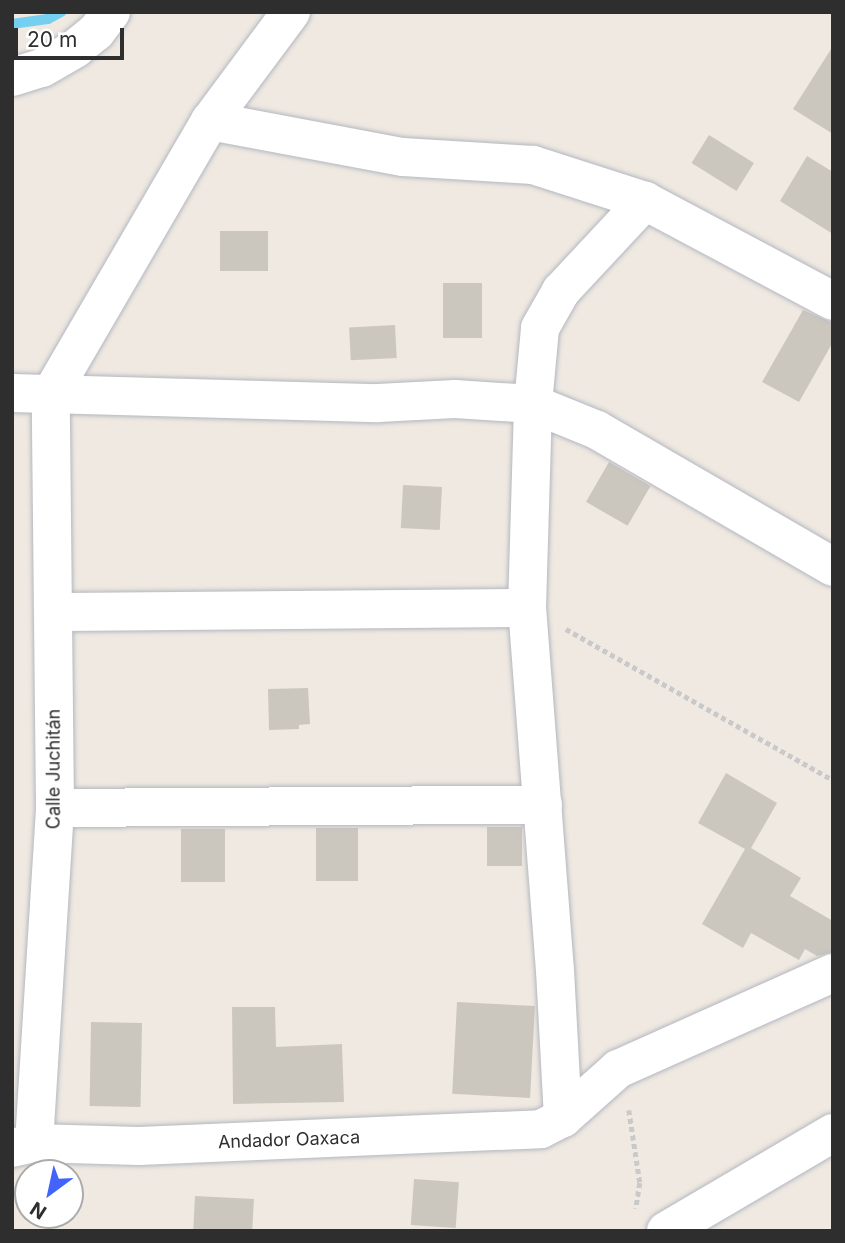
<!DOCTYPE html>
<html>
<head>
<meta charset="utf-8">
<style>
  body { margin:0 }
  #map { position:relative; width:845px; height:1243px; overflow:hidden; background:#efe9e1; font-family:Inter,sans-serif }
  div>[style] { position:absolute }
  .stream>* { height:10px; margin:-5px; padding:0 5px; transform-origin:5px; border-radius:5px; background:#75cff0 }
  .building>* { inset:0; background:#cbc7bf; transform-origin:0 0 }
  .path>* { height:4.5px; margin-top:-2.25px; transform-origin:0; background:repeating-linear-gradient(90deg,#c9c9c9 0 5px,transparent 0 8.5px) }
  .roads { filter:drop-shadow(0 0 2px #b4b7c1) drop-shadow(0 0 2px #b4b7c1) }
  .street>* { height:38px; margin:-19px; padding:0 19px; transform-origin:19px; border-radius:19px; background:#fff }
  span { translate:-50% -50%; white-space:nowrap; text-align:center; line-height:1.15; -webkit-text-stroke:5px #fff; paint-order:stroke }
  .street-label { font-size:18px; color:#2e2e2e }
  .frame { position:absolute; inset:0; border:14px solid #2e2e2e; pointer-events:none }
  .north { position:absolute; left:14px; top:1159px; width:70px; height:70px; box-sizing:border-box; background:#fff; border:2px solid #ababab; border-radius:50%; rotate:213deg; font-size:19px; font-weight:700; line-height:28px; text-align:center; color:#2e2e2e }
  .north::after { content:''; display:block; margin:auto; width:24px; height:32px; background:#4264fb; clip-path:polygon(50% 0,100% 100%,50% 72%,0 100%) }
  .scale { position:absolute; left:14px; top:28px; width:110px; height:32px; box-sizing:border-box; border:4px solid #2e2e2e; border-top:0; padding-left:9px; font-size:21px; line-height:24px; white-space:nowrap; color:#2e2e2e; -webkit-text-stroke:5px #fff; paint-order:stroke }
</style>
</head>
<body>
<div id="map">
  <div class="stream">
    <div style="left:12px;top:24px;width:36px;rotate:-8deg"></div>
    <div style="left:48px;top:19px;width:15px;rotate:-28deg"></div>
  </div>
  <div class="building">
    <div style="clip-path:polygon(833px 46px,833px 134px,793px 109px)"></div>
    <div style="left:709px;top:135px;width:53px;height:33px;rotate:32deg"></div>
    <div style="clip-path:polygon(807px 156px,833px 172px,833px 234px,780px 201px)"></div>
    <div style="left:220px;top:231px;width:48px;height:40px"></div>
    <div style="left:443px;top:283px;width:39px;height:55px"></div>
    <div style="clip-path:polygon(803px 310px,833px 323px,833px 342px,799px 402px,762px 382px)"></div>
    <div style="left:395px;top:325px;width:33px;height:46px;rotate:87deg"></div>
    <div style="left:609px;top:462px;width:48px;height:46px;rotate:30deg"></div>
    <div style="left:442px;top:487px;width:43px;height:39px;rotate:93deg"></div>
    <div style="clip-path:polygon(308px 688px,310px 724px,299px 725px,299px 729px,269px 730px,268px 689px)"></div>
    <div style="clip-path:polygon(726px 773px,777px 803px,751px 848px,801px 878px,790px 896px,833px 921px,833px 952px,817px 956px,805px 949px,799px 960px,751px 933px,743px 948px,702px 924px,745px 849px,698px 823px)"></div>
    <div style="left:487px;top:827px;width:35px;height:39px"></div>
    <div style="left:316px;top:828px;width:42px;height:53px"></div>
    <div style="left:181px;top:829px;width:44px;height:53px"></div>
    <div style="left:457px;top:1002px;width:78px;height:92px;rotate:3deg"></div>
    <div style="clip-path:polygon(232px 1007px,275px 1007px,276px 1047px,342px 1044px,344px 1102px,233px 1104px)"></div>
    <div style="left:91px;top:1022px;width:51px;height:84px;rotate:1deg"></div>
    <div style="left:414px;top:1179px;width:45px;height:46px;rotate:4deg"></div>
    <div style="left:195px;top:1196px;width:59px;height:35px;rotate:3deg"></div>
  </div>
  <div class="path">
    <div style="left:566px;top:629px;width:307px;rotate:29.5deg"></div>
    <div style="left:629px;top:1110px;width:74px;rotate:81.4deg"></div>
    <div style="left:640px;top:1183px;width:26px;rotate:99deg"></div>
  </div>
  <div class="roads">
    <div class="street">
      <div style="left:12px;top:77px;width:31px;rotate:-17deg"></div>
      <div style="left:42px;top:68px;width:39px;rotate:-30deg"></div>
      <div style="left:76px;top:48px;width:26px;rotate:-39deg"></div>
      <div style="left:96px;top:32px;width:25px;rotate:-53deg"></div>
      <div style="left:210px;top:121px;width:196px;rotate:10.6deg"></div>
      <div style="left:403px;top:157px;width:130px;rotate:3.5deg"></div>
      <div style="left:533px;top:165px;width:118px;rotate:17.8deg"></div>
      <div style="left:645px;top:201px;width:213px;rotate:28deg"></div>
      <div style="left:12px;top:393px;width:366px;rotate:1.6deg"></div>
      <div style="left:378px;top:403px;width:77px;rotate:-3deg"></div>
      <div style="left:455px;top:399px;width:78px;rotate:3.7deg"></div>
      <div style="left:533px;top:404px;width:69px;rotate:22.1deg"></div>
      <div style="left:597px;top:430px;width:273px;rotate:30.1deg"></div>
      <div style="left:53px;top:612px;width:474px;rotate:-0.5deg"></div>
      <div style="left:55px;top:808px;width:488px;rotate:-0.4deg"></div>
      <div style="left:563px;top:1118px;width:147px;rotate:-93.1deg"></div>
      <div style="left:555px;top:971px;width:364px;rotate:-94.4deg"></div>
      <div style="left:527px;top:608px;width:204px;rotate:-88.3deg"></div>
      <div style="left:533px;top:404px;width:76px;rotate:-84.7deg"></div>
      <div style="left:540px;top:328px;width:43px;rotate:-60.4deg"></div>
      <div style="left:561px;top:291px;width:123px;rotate:-47deg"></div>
      <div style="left:34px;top:1143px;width:336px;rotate:-86.4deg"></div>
      <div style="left:55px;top:808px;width:414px;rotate:-90.6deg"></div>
      <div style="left:51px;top:394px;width:316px;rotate:-59.8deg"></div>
      <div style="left:210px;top:121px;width:136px;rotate:-53.4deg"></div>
      <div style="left:12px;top:1148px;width:23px;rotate:-13deg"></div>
      <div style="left:34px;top:1143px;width:105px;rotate:1.6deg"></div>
      <div style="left:139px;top:1146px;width:402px;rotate:-2.4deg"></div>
      <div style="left:541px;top:1129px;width:25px;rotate:-27deg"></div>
      <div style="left:563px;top:1118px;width:74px;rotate:-41.7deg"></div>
      <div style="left:618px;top:1069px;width:235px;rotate:-24.1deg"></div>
      <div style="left:666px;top:1231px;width:194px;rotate:-30.4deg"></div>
    </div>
  </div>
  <div class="street-label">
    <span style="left:54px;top:769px;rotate:-90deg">Calle Juchitán</span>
    <span style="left:289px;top:1140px;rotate:-2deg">Andador Oaxaca</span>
  </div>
  <div class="frame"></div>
  <div class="north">N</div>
  <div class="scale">20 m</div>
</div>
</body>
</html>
